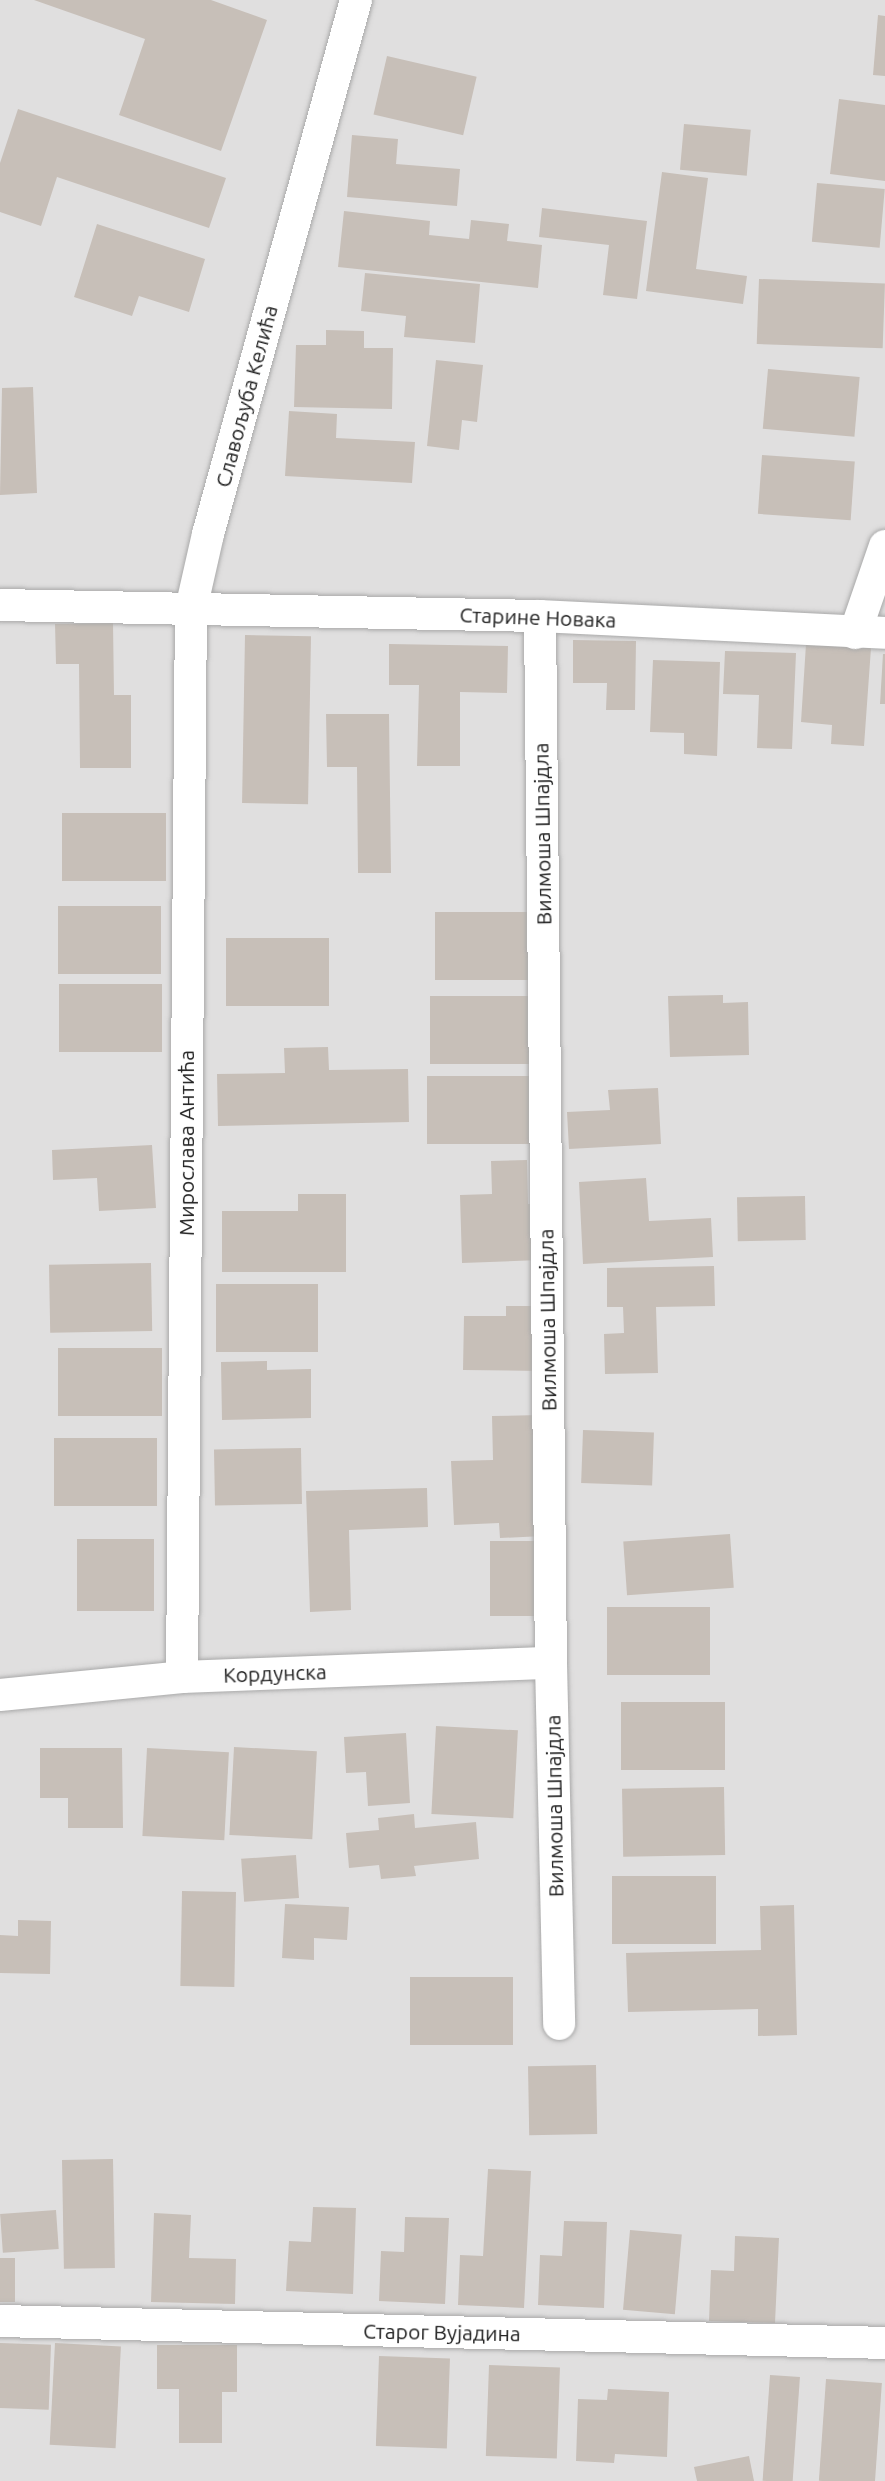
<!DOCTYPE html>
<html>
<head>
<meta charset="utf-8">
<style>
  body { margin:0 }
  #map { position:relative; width:885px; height:2481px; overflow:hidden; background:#f2efe9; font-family:Ubuntu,sans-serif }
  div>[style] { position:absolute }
  .residential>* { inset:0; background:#e0dfdf; transform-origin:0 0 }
  .building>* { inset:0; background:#c7bfb8; transform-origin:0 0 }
  .roads { filter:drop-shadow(0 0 2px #a9a9a9) drop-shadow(0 0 2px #a9a9a9) }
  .street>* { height:32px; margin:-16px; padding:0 16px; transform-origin:16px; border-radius:16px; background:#fff }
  span { translate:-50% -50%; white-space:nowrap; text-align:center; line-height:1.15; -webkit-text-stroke:6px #fff; paint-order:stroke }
  .street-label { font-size:21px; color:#222 }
</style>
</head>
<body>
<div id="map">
  <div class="residential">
    <div style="left:0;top:0;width:885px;height:2481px"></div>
  </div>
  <div class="building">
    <div style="clip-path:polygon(34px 0,211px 0,267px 20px,221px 151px,119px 115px,145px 39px)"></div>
    <div style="clip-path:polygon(878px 15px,885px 16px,885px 76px,873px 75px)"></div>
    <div style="left:387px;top:56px;width:92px;height:60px;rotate:13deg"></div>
    <div style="clip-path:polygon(839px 99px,885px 105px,885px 181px,830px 174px)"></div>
    <div style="clip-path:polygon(18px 109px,226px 178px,209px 228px,57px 177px,41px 226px,0 212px,0 163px)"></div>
    <div style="left:684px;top:124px;width:67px;height:46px;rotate:5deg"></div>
    <div style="clip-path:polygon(352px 135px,398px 139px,396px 164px,460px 169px,457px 206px,347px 197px)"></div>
    <div style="clip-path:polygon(662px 172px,708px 178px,696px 269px,747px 276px,743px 304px,646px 291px)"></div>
    <div style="left:817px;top:183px;width:68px;height:59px;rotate:5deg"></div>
    <div style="clip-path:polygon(542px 208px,647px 221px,637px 299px,603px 295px,609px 245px,539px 237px)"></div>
    <div style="clip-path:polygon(344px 211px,430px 221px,429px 235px,469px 239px,471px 220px,509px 224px,507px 241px,542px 245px,538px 288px,338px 267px)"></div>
    <div style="clip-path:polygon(97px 224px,205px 259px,189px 312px,139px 296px,132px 316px,74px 297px)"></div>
    <div style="clip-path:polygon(365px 273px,480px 284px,475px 343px,404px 337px,406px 316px,361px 311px)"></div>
    <div style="left:759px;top:279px;width:126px;height:65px;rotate:2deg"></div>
    <div style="clip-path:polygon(326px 330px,364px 331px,364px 348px,393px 348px,392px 409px,294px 407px,296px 345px,326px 345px)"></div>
    <div style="clip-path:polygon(436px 360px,483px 365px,477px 422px,462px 420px,459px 450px,427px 446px)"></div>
    <div style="left:768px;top:369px;width:92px;height:60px;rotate:5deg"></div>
    <div style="clip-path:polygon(33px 387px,37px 493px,0 495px,2px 388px)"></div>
    <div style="clip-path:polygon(289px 411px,337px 414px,336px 438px,415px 442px,412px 483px,285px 476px)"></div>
    <div style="left:762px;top:455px;width:93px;height:59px;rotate:4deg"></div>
    <div style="clip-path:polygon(113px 623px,114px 695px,131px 695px,131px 768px,80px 768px,79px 664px,56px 664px,55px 624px)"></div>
    <div style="left:245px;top:635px;width:66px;height:168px;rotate:1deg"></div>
    <div style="clip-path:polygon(573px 640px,636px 641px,635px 710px,606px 710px,607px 683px,573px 683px)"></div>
    <div style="clip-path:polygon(389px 644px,508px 646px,507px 693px,460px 692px,460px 766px,417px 766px,419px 685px,389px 685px)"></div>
    <div style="clip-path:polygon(806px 644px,871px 648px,864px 746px,831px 744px,832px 725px,801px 722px)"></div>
    <div style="clip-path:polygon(725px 651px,796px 653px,792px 749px,757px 748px,759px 695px,723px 694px)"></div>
    <div style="clip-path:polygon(883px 654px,885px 654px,885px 704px,880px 704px)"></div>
    <div style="clip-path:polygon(653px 660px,720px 662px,717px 756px,684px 754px,684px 733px,650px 732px)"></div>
    <div style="clip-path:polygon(326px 714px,389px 714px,391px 873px,358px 873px,357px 767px,327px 767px)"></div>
    <div style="left:62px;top:813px;width:104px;height:68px"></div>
    <div style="left:58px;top:906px;width:103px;height:68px"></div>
    <div style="left:538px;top:912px;width:68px;height:103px;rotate:90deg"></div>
    <div style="left:226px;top:938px;width:103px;height:68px"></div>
    <div style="left:162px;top:984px;width:68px;height:103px;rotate:90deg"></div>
    <div style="clip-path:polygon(723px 995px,723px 1003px,748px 1002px,749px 1055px,670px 1057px,668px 996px)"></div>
    <div style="left:430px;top:996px;width:103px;height:68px"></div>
    <div style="clip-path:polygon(328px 1047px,329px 1070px,408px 1069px,409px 1122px,218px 1126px,217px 1074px,285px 1073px,284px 1048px)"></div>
    <div style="left:427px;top:1076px;width:103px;height:68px"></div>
    <div style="clip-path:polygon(658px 1088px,661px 1144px,569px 1149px,567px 1112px,610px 1110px,608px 1090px)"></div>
    <div style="clip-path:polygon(152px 1145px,156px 1208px,99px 1211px,97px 1178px,53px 1180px,52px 1150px)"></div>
    <div style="clip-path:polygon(527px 1160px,528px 1204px,537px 1204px,539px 1260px,462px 1263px,460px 1195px,492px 1194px,491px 1161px)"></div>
    <div style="clip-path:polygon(646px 1178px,649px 1221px,711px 1218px,713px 1257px,583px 1264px,579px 1182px)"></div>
    <div style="clip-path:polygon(298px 1194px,346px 1194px,346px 1272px,222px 1272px,222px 1211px,298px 1211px)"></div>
    <div style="left:805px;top:1196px;width:44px;height:68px;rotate:89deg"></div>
    <div style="left:151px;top:1263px;width:68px;height:102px;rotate:89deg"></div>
    <div style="clip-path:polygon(714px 1266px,715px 1306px,656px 1307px,658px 1373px,605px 1374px,604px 1334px,624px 1333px,623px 1307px,607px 1307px,607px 1268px)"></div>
    <div style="left:216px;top:1284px;width:102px;height:68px"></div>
    <div style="clip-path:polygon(506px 1306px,541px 1306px,540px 1371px,463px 1370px,464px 1316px,506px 1316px)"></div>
    <div style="left:162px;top:1348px;width:68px;height:104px;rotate:90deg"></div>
    <div style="clip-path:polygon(267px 1361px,267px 1370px,311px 1369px,311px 1418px,222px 1420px,221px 1362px)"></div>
    <div style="clip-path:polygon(540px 1415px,543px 1536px,500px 1538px,499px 1523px,454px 1525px,451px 1461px,493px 1460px,492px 1416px)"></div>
    <div style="left:583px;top:1430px;width:71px;height:53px;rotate:2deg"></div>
    <div style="left:54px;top:1438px;width:103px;height:68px"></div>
    <div style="left:301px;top:1448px;width:56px;height:87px;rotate:89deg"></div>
    <div style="clip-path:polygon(427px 1488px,428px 1527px,349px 1530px,351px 1610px,310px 1612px,306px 1491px)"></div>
    <div style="left:730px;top:1534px;width:54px;height:107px;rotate:86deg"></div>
    <div style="left:154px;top:1539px;width:72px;height:77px;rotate:90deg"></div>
    <div style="left:490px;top:1541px;width:52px;height:75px"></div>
    <div style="left:607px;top:1607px;width:103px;height:68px"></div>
    <div style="left:621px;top:1702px;width:104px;height:68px"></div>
    <div style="left:436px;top:1726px;width:82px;height:88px;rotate:3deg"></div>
    <div style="clip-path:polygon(406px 1733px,410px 1803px,368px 1806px,366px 1772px,346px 1773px,344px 1737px)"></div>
    <div style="left:234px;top:1747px;width:83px;height:88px;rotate:3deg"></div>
    <div style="clip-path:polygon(40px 1748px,122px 1748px,123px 1828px,68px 1828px,68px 1798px,40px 1798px)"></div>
    <div style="left:147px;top:1748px;width:82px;height:88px;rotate:3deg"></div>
    <div style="left:724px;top:1787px;width:68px;height:102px;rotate:89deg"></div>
    <div style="clip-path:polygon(414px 1814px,415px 1828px,476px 1822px,479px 1859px,414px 1866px,416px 1876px,381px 1879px,379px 1865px,349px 1868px,346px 1833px,379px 1830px,378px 1818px)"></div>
    <div style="left:296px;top:1855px;width:43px;height:55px;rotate:86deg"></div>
    <div style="left:612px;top:1876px;width:104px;height:68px"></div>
    <div style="left:182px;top:1891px;width:54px;height:95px;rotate:1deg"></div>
    <div style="clip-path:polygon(285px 1904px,349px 1907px,347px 1940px,314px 1938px,314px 1960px,282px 1958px)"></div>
    <div style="clip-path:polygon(794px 1905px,797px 2035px,758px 2036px,758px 2009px,628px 2012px,626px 1953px,761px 1950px,760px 1906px)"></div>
    <div style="clip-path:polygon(18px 1920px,51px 1921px,50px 1974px,0 1973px,0 1935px,18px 1936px)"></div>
    <div style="left:410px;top:1977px;width:103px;height:68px"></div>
    <div style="left:596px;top:2065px;width:69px;height:68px;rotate:89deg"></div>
    <div style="left:113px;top:2159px;width:109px;height:51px;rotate:89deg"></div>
    <div style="clip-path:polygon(488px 2169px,531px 2171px,524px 2308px,458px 2305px,460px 2255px,483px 2256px)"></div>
    <div style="clip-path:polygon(313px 2207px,356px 2208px,353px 2294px,286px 2291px,289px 2241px,311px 2242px)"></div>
    <div style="left:56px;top:2210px;width:39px;height:56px;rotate:86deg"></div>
    <div style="clip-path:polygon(154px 2213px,191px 2215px,189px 2258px,236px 2259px,235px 2304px,151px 2302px)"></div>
    <div style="clip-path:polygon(405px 2217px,449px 2218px,445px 2304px,379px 2301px,381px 2251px,404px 2252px)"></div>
    <div style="clip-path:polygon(564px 2221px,607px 2222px,604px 2308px,538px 2305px,540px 2255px,562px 2256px)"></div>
    <div style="left:630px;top:2230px;width:52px;height:80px;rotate:5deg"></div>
    <div style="clip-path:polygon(735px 2236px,779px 2238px,775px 2323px,709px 2321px,711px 2270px,734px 2271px)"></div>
    <div style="left:0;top:2258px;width:15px;height:44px"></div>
    <div style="left:0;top:2343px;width:51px;height:65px;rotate:2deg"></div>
    <div style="left:55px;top:2343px;width:66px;height:102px;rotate:3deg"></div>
    <div style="clip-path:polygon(157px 2345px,237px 2345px,237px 2392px,222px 2392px,222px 2443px,179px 2443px,179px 2389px,157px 2389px)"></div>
    <div style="left:379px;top:2356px;width:71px;height:90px;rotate:2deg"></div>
    <div style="left:489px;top:2365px;width:71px;height:91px;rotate:2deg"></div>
    <div style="left:770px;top:2375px;width:30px;height:106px;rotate:4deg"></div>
    <div style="left:826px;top:2379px;width:56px;height:102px;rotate:4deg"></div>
    <div style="clip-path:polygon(608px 2389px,669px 2392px,667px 2457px,615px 2454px,614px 2463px,576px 2461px,578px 2399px,607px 2400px)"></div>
    <div style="clip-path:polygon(749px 2456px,754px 2481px,697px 2481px,694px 2467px)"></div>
  </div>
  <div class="roads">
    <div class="street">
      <div style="left:0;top:605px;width:540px;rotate:1.17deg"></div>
      <div style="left:540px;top:616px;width:345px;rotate:2.8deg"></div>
      <div style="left:540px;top:616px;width:1047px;rotate:89.4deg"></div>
      <div style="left:551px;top:1663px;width:361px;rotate:88.7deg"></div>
      <div style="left:855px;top:633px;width:92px;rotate:-71deg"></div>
      <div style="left:182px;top:1677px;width:1068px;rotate:-89.52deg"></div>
      <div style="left:191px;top:609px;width:77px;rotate:-77.2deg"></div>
      <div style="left:208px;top:534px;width:554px;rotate:-74.51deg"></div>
      <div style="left:0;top:1695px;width:183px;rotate:-5.6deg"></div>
      <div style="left:182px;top:1677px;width:369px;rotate:-2.2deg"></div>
      <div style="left:0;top:2321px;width:885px;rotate:1.42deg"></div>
    </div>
  </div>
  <div class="street-label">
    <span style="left:246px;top:396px;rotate:-75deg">Славољуба Келића</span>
    <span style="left:538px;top:617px;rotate:2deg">Старине Новака</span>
    <span style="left:542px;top:834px;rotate:-91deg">Вилмоша Шпајдла</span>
    <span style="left:186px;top:1143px;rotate:-90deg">Мирослава Антића</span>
    <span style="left:547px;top:1320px;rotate:-91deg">Вилмоша Шпајдла</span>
    <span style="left:275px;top:1673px;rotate:-2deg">Кордунска</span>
    <span style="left:554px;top:1806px;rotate:-91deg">Вилмоша Шпајдла</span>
    <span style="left:442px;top:2332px;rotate:1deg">Старог Вујадина</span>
  </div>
</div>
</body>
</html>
